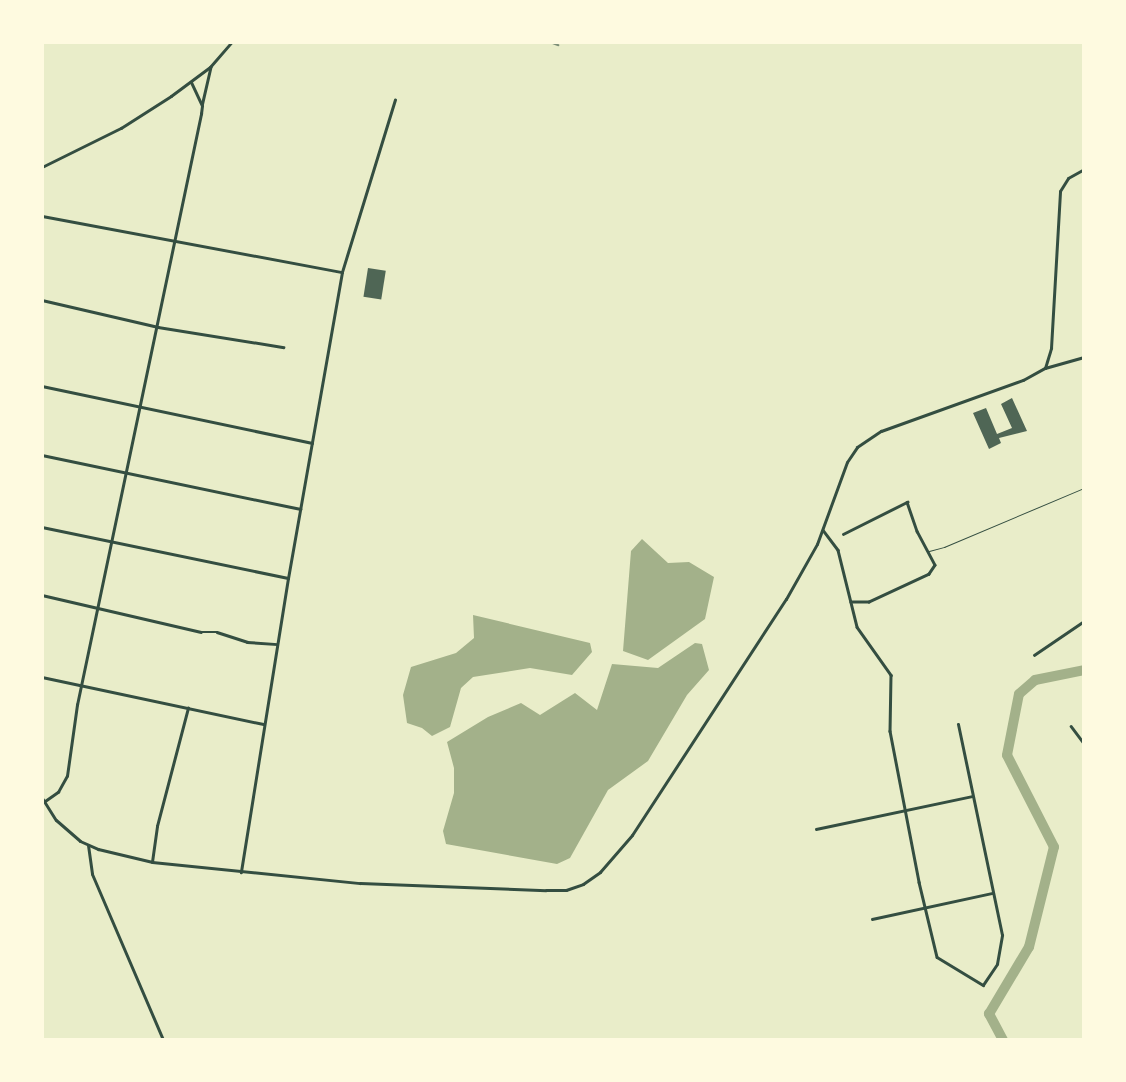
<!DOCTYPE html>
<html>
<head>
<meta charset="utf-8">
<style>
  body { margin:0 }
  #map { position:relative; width:1126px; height:1082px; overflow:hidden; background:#e9edc9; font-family:"Fira Sans",sans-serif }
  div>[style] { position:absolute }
  .water>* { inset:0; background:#a3b18a }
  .river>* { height:10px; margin:-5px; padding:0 5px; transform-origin:5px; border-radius:5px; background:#a3b18a }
  .building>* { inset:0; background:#4f6655; transform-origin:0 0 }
  .service>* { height:1px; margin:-0.5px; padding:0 0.5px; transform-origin:0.5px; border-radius:0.5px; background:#344e41 }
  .minor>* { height:2.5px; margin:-1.25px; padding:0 1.25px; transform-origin:1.25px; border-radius:1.25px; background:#344e41 }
  .tertiary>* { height:3px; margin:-1.5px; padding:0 1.5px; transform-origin:1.5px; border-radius:1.5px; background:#344e41 }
  .rail>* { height:2px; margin:-1px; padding:0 1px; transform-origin:1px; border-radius:1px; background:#7c8e77 }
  span { translate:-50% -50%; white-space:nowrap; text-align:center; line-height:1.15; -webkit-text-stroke:5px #fefae0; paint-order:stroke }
  .frame { position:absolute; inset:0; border:44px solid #fefae0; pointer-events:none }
</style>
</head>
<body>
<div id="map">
  <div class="water">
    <div style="clip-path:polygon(642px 539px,668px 563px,689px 562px,714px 577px,705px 619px,648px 660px,623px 651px,631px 551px)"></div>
    <div style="clip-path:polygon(473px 615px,590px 643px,592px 652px,572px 675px,530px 668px,473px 677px,461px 688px,450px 727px,432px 736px,422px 728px,407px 723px,403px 695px,411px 667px,456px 653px,474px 638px)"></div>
    <div style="clip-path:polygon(695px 643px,702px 644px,709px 670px,687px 695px,648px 761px,608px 790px,570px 858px,557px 864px,446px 844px,443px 831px,454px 793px,454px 768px,447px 742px,488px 717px,521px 703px,540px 715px,575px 693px,597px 710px,612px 664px,658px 668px)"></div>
  </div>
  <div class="river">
    <div style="left:1003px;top:1040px;width:30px;rotate:-118deg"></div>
    <div style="left:989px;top:1014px;width:78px;rotate:-59.2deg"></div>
    <div style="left:1029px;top:947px;width:103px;rotate:-76deg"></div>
    <div style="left:1054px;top:847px;width:103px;rotate:-117.1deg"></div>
    <div style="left:1007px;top:755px;width:62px;rotate:-78.9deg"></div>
    <div style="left:1019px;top:694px;width:21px;rotate:-41deg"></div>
    <div style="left:1035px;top:680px;width:50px;rotate:-11.5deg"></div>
  </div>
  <div class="building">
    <div style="left:368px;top:268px;width:18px;height:29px;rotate:9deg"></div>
    <div style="clip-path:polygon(1012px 398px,1027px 431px,999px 438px,1001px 443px,989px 449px,973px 413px,986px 408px,997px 434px,1012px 428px,1001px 404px)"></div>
  </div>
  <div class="service">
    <div style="left:929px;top:551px;width:16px;rotate:-15deg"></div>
    <div style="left:944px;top:547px;width:152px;rotate:-22.9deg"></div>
  </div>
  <div class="minor">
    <div style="left:202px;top:104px;width:37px;rotate:-77deg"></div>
    <div style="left:42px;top:167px;width:88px;rotate:-26.3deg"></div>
    <div style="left:121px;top:128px;width:59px;rotate:-32.6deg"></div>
    <div style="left:171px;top:96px;width:49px;rotate:-36.6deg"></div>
    <div style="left:210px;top:67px;width:33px;rotate:-49deg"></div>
    <div style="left:342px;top:272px;width:180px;rotate:-72.9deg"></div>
    <div style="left:42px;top:300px;width:119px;rotate:13.1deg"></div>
    <div style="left:158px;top:327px;width:127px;rotate:9.1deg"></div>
    <div style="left:1045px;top:368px;width:41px;rotate:-15.8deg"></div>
    <div style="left:42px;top:386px;width:276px;rotate:11.9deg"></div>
    <div style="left:42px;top:455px;width:264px;rotate:11.8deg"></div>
    <div style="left:42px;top:527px;width:251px;rotate:11.7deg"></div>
    <div style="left:823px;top:530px;width:25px;rotate:53deg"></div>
    <div style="left:838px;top:550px;width:79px;rotate:76.1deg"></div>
    <div style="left:857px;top:627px;width:59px;rotate:54.7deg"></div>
    <div style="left:891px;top:675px;width:56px;rotate:91deg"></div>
    <div style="left:890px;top:731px;width:154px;rotate:79.1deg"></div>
    <div style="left:919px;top:882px;width:77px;rotate:76.5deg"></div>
    <div style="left:937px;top:957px;width:54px;rotate:31.3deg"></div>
    <div style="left:983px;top:985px;width:25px;rotate:-56deg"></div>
    <div style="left:997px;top:964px;width:29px;rotate:-80deg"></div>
    <div style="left:1002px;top:935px;width:215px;rotate:-101.8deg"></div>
    <div style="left:843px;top:534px;width:72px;rotate:-26.6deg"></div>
    <div style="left:907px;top:502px;width:31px;rotate:71deg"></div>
    <div style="left:917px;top:531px;width:38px;rotate:62deg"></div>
    <div style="left:935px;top:565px;width:11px;rotate:124deg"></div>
    <div style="left:929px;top:574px;width:66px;rotate:155deg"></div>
    <div style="left:869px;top:602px;width:18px;rotate:180deg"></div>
    <div style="left:42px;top:595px;width:163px;rotate:13.1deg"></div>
    <div style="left:201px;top:632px;width:16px"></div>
    <div style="left:217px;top:632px;width:32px;rotate:18deg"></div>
    <div style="left:247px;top:642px;width:30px;rotate:4deg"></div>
    <div style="left:1034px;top:655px;width:60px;rotate:-34.2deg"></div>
    <div style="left:42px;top:677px;width:226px;rotate:12deg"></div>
    <div style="left:1071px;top:726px;width:21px;rotate:53deg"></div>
    <div style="left:45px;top:801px;width:16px;rotate:-35deg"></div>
    <div style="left:58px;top:792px;width:18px;rotate:-61deg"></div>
    <div style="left:67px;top:776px;width:72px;rotate:-82deg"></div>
    <div style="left:77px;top:705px;width:604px;rotate:-78.15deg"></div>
    <div style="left:201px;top:114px;width:8px;rotate:-83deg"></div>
    <div style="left:202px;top:106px;width:26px;rotate:-115deg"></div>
    <div style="left:816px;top:829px;width:159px;rotate:-11.9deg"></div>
    <div style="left:152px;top:862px;width:36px;rotate:-82deg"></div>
    <div style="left:157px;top:826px;width:122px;rotate:-75.3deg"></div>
    <div style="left:872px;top:919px;width:123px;rotate:-12.2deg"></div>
  </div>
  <div class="tertiary">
    <div style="left:42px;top:216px;width:305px;rotate:10.6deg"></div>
    <div style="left:342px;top:272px;width:311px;rotate:100deg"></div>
    <div style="left:288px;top:578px;width:298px;rotate:99.1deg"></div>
    <div style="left:42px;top:798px;width:26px;rotate:58deg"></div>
    <div style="left:56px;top:820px;width:32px;rotate:41deg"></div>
    <div style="left:80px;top:841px;width:20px;rotate:24deg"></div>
    <div style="left:98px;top:849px;width:56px;rotate:13.5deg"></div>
    <div style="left:152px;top:862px;width:209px;rotate:5.8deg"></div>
    <div style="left:360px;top:883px;width:186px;rotate:2.2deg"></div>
    <div style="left:546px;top:890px;width:20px"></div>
    <div style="left:566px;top:890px;width:18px;rotate:-19deg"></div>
    <div style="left:583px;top:884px;width:21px;rotate:-35deg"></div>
    <div style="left:600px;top:872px;width:49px;rotate:-49.1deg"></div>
    <div style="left:632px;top:835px;width:282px;rotate:-56.9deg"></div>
    <div style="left:786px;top:599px;width:63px;rotate:-60.6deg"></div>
    <div style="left:817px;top:544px;width:87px;rotate:-69.9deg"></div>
    <div style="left:847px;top:462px;width:18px;rotate:-56deg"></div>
    <div style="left:857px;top:447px;width:29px;rotate:-34deg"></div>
    <div style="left:881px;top:431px;width:151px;rotate:-19.8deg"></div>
    <div style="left:1023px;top:380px;width:25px;rotate:-29deg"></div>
    <div style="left:1045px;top:368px;width:21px;rotate:-73deg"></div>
    <div style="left:1051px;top:348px;width:157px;rotate:-86.7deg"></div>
    <div style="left:1060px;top:191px;width:15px;rotate:-58deg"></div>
    <div style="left:1068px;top:178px;width:18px;rotate:-29deg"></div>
    <div style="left:88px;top:845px;width:29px;rotate:82deg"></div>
    <div style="left:92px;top:874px;width:181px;rotate:66.8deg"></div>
  </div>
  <div class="rail">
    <div style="left:550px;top:42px;width:9px;rotate:21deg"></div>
  </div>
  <div class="frame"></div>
</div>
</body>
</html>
